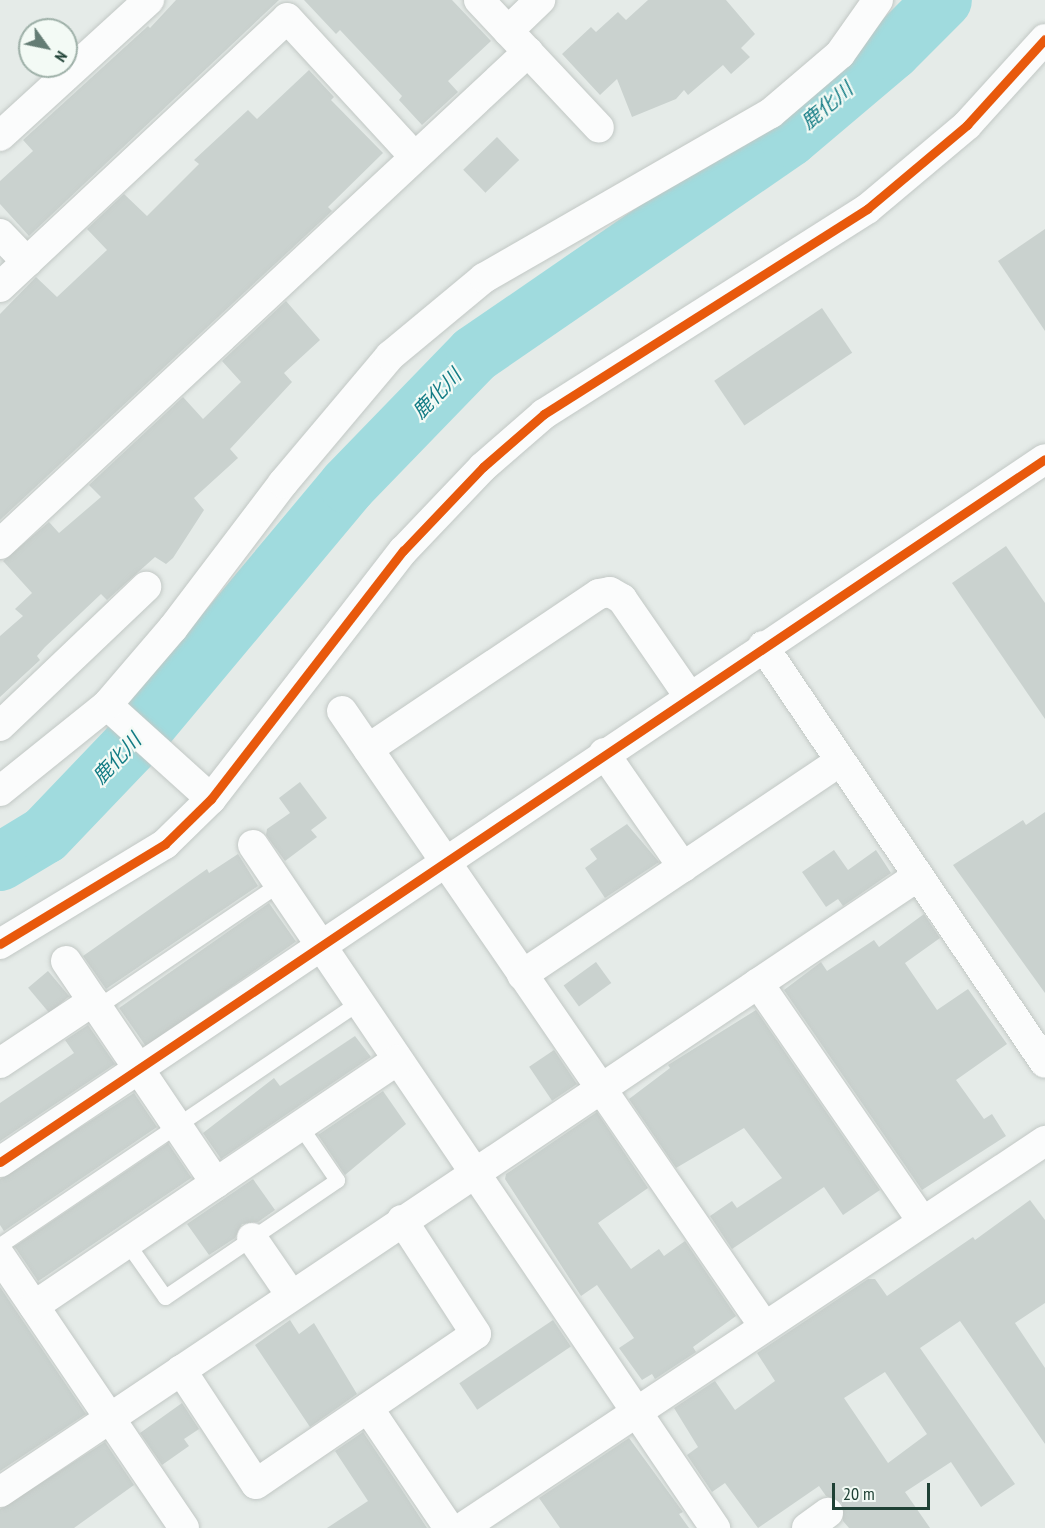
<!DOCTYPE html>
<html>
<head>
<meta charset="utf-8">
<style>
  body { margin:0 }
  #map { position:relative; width:1045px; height:1528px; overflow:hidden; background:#e5ebe8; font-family:"PT Sans Narrow","Noto Sans JP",sans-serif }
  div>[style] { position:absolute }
  .river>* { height:58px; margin:-29px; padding:0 29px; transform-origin:29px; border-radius:29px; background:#a0dbde }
  .building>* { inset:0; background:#cad2cf; transform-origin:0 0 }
  .roads { filter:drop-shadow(0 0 2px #c2c8c5) drop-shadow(0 0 2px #c2c8c5) }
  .lane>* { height:15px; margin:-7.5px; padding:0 7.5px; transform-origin:7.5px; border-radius:7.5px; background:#fbfcfc }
  .street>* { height:30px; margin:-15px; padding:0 15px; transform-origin:15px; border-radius:15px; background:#fbfcfc }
  .cycleway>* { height:9px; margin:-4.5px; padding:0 4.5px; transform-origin:4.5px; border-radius:4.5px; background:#e8590c }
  span { translate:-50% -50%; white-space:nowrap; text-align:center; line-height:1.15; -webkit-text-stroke:4.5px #f3faf5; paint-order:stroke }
  .water-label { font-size:20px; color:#127b84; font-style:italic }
  .north { position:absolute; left:18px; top:18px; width:60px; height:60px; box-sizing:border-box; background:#f3faf5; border:2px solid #9eb0a8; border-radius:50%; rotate:123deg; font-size:16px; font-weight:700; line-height:24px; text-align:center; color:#1f4135 }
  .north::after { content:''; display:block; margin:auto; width:21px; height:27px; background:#647c74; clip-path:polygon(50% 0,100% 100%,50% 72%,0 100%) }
  .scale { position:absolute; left:832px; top:1483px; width:98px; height:27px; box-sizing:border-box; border:3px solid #1f4135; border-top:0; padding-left:8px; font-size:18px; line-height:21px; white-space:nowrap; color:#1f4135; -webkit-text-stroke:4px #f3faf5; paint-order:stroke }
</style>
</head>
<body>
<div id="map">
  <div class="river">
    <div style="left:0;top:862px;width:52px;rotate:-31deg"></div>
    <div style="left:45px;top:835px;width:122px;rotate:-46.3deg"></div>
    <div style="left:129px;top:747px;width:341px;rotate:-50.1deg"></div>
    <div style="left:348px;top:485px;width:182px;rotate:-45.9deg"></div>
    <div style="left:475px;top:354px;width:381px;rotate:-34.5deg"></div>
    <div style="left:789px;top:138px;width:135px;rotate:-40.2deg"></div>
    <div style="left:892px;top:51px;width:72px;rotate:-45deg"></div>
  </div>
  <div class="building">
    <div style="clip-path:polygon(176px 0,279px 0,29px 236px,0 204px,0 181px,33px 151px,23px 140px,148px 26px,150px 28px)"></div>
    <div style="clip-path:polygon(304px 0,452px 0,491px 41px,448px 81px,458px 92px,422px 125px,399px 100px,402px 96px,340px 30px,336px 34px)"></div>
    <div style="clip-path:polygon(648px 0,726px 0,755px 34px,741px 48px,750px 57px,731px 74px,723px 65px,688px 95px,684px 90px,676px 99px,632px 117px,617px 79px,600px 95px,562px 54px,591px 27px,596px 32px,618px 12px,626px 20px)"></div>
    <div style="clip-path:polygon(309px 70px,334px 97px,331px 100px,383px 153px,328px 207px,332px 211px,0 520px,0 314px,36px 277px,57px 297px,107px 250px,87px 229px,124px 194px,147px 216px,199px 164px,194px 160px,248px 110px,257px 119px)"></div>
    <div style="left:497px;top:137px;width:32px;height:47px;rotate:46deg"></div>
    <div style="clip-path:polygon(1045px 229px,1045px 331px,998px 261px)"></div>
    <div style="clip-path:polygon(286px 301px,320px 340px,284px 373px,292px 382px,230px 449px,238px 458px,194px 498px,204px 510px,173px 558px,166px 564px,155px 557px,107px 600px,101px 594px,45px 647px,37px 656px,40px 660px,0 697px,0 636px,23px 616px,15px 609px,32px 593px,3px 561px,49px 522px,59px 533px,101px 497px,89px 485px,183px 397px,203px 419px,241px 382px,222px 361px)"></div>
    <div style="left:822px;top:308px;width:54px;height:130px;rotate:56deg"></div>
    <div style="clip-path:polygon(1006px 546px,1045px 603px,1045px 719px,952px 583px)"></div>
    <div style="clip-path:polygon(300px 782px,327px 818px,311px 830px,317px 837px,285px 861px,266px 835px,267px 829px,290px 813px,279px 798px)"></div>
    <div style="clip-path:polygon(1045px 812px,1045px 993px,953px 865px,1023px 820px,1026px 825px)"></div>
    <div style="clip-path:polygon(627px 824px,659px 862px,605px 898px,585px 868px,597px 859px,590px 849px)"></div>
    <div style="clip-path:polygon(834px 850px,848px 870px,876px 850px,891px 873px,843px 906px,838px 899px,826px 907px,802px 872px)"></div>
    <div style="clip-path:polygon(238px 854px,258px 886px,106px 989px,83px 956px,207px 869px,209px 873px)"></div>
    <div style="left:269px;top:903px;width:47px;height:183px;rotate:55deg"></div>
    <div style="clip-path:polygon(924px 914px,940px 938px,905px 963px,937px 1010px,968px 989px,1007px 1044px,956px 1080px,984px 1119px,992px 1114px,1006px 1136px,922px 1190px,784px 990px,821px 962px,827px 971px,874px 940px,879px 947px)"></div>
    <div style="left:596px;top:962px;width:26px;height:40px;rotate:54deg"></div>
    <div style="left:48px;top:971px;width:33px;height:26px;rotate:50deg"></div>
    <div style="clip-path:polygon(756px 1010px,880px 1190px,843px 1215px,824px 1187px,732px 1249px,710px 1216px,732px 1201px,737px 1208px,782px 1178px,744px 1128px,676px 1168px,629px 1099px,670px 1068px,668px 1065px)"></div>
    <div style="clip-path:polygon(88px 1025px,115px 1064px,0 1141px,0 1103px,74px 1053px,65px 1040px)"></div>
    <div style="clip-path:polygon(355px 1036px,371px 1057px,221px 1159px,203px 1133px,274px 1078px,280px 1086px)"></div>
    <div style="left:554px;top:1050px;width:41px;height:30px;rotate:56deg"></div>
    <div style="clip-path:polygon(383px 1091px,406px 1124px,345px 1175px,318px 1135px)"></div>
    <div style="clip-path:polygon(134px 1093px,157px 1127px,4px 1231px,0 1225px,0 1179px)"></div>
    <div style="clip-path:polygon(597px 1112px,648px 1188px,598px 1223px,631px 1269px,659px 1249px,664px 1256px,685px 1241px,736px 1316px,693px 1347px,696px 1352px,655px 1379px,652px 1374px,642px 1380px,619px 1348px,634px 1338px,597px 1285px,581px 1296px,505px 1179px,506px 1174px)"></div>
    <div style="left:168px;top:1143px;width:42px;height:185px;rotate:56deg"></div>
    <div style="clip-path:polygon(253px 1179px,275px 1210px,258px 1222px,242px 1224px,235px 1238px,209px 1255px,187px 1224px)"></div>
    <div style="clip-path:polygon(evenodd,1030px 1200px,1045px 1220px,1045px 1303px,1015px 1323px,1045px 1368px,1045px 1444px,960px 1321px,920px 1348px,1015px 1484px,981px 1507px,951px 1462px,905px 1492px,930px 1528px,849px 1528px,843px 1521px,842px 1503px,826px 1496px,819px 1486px,758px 1528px,725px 1483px,712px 1492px,687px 1455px,698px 1447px,674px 1408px,715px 1381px,735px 1410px,775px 1381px,757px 1353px,868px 1279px,875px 1279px,887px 1296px,973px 1237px,975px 1240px,1030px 1200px,885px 1372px,927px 1434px,888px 1463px,844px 1398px,885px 1372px)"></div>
    <div style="clip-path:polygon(0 1287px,86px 1414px,0 1471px)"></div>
    <div style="clip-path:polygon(290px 1320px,299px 1334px,314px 1323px,357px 1394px,310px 1427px,255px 1345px)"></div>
    <div style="left:553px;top:1320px;width:32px;height:113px;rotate:56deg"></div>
    <div style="clip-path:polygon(182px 1403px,199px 1429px,184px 1439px,189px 1446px,162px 1465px,140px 1433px)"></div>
    <div style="clip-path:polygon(363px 1432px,402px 1490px,427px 1528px,327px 1528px,368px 1501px,335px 1451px)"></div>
    <div style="clip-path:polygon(629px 1438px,683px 1512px,679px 1514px,689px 1528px,560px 1528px,539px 1498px)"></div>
    <div style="clip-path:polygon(105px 1442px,134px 1485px,74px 1528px,0 1528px,0 1509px)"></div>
  </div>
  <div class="roads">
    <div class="lane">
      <div style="left:97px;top:1007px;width:220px;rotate:-34.1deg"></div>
      <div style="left:127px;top:1243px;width:66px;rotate:54.9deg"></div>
      <div style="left:165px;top:1297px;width:208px;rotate:-34.2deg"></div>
      <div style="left:337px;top:1180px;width:65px;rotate:-124.4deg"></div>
      <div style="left:0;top:1245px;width:434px;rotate:-34.1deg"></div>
    </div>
    <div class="street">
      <div style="left:479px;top:0;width:175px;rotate:46.8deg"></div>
      <div style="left:508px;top:31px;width:45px;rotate:-44.1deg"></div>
      <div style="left:0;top:136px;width:202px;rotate:-42.4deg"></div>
      <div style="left:0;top:234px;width:39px;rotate:46deg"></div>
      <div style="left:0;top:287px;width:393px;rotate:-43.1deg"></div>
      <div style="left:287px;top:18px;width:188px;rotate:47.4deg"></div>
      <div style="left:0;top:544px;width:722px;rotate:-42.98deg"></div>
      <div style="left:763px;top:646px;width:503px;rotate:55.93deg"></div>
      <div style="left:107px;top:705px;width:140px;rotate:42.1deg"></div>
      <div style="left:342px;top:711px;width:746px;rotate:55.54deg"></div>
      <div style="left:0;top:726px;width:202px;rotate:-43.6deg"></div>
      <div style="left:368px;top:749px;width:278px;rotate:-33.9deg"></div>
      <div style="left:599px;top:594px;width:11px;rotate:-10deg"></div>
      <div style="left:610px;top:592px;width:14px;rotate:30deg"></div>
      <div style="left:622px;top:599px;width:118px;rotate:55.4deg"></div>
      <div style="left:604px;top:753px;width:139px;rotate:55.3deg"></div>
      <div style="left:0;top:791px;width:137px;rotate:-38.8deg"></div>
      <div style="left:107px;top:705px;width:101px;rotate:-49.4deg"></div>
      <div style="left:173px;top:628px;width:182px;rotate:-52.8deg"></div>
      <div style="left:283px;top:483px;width:166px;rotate:-49.9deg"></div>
      <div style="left:390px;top:356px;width:122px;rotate:-39.7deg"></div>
      <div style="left:484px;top:278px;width:331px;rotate:-29.9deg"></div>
      <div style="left:771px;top:113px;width:91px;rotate:-40.5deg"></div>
      <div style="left:840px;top:54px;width:66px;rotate:-54.9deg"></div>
      <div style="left:253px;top:845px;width:825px;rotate:55.92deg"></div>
      <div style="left:0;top:944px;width:193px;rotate:-31.2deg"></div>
      <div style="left:165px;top:844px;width:64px;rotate:-44.4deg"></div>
      <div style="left:211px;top:799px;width:314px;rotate:-52.3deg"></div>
      <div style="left:403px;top:551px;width:116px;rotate:-46.4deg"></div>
      <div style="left:483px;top:467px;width:81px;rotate:-41deg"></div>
      <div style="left:544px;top:414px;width:383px;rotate:-32.4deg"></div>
      <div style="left:867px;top:209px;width:131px;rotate:-40deg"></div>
      <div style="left:967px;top:125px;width:116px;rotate:-47.8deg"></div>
      <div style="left:66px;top:961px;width:268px;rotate:56deg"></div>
      <div style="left:522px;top:975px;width:383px;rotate:-33.9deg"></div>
      <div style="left:758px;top:983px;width:290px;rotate:55.4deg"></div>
      <div style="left:0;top:1063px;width:112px;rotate:-33.7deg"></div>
      <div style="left:0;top:1162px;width:1259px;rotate:-33.93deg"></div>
      <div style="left:252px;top:1238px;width:69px;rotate:55.6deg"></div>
      <div style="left:0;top:1256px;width:328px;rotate:55.9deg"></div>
      <div style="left:34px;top:1306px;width:439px;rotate:-34.1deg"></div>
      <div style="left:181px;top:1370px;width:136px;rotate:56.7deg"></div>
      <div style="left:256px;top:1484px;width:266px;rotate:-34.3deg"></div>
      <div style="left:476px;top:1334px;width:136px;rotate:-123deg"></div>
      <div style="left:368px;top:1408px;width:145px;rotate:56deg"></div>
      <div style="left:0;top:1492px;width:1106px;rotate:-33.86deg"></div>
      <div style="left:462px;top:1528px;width:700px;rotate:-33.58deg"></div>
      <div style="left:807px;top:1528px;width:26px;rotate:-36deg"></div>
    </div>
  </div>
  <div class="cycleway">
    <div style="left:0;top:944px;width:193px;rotate:-31.2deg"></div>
    <div style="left:165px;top:844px;width:64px;rotate:-44.4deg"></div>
    <div style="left:211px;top:799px;width:314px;rotate:-52.3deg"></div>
    <div style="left:403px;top:551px;width:116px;rotate:-46.4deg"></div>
    <div style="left:483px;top:467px;width:81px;rotate:-41deg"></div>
    <div style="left:544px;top:414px;width:383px;rotate:-32.4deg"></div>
    <div style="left:867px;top:209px;width:131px;rotate:-40deg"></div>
    <div style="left:967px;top:125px;width:116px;rotate:-47.8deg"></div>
    <div style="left:0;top:1162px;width:1259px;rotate:-33.93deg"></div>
  </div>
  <div class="water-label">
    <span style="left:827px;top:106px;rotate:-40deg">鹿化川</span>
    <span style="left:437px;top:394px;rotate:-46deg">鹿化川</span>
    <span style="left:117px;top:759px;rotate:-47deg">鹿化川</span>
  </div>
  <div class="north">N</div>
  <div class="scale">20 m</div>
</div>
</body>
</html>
